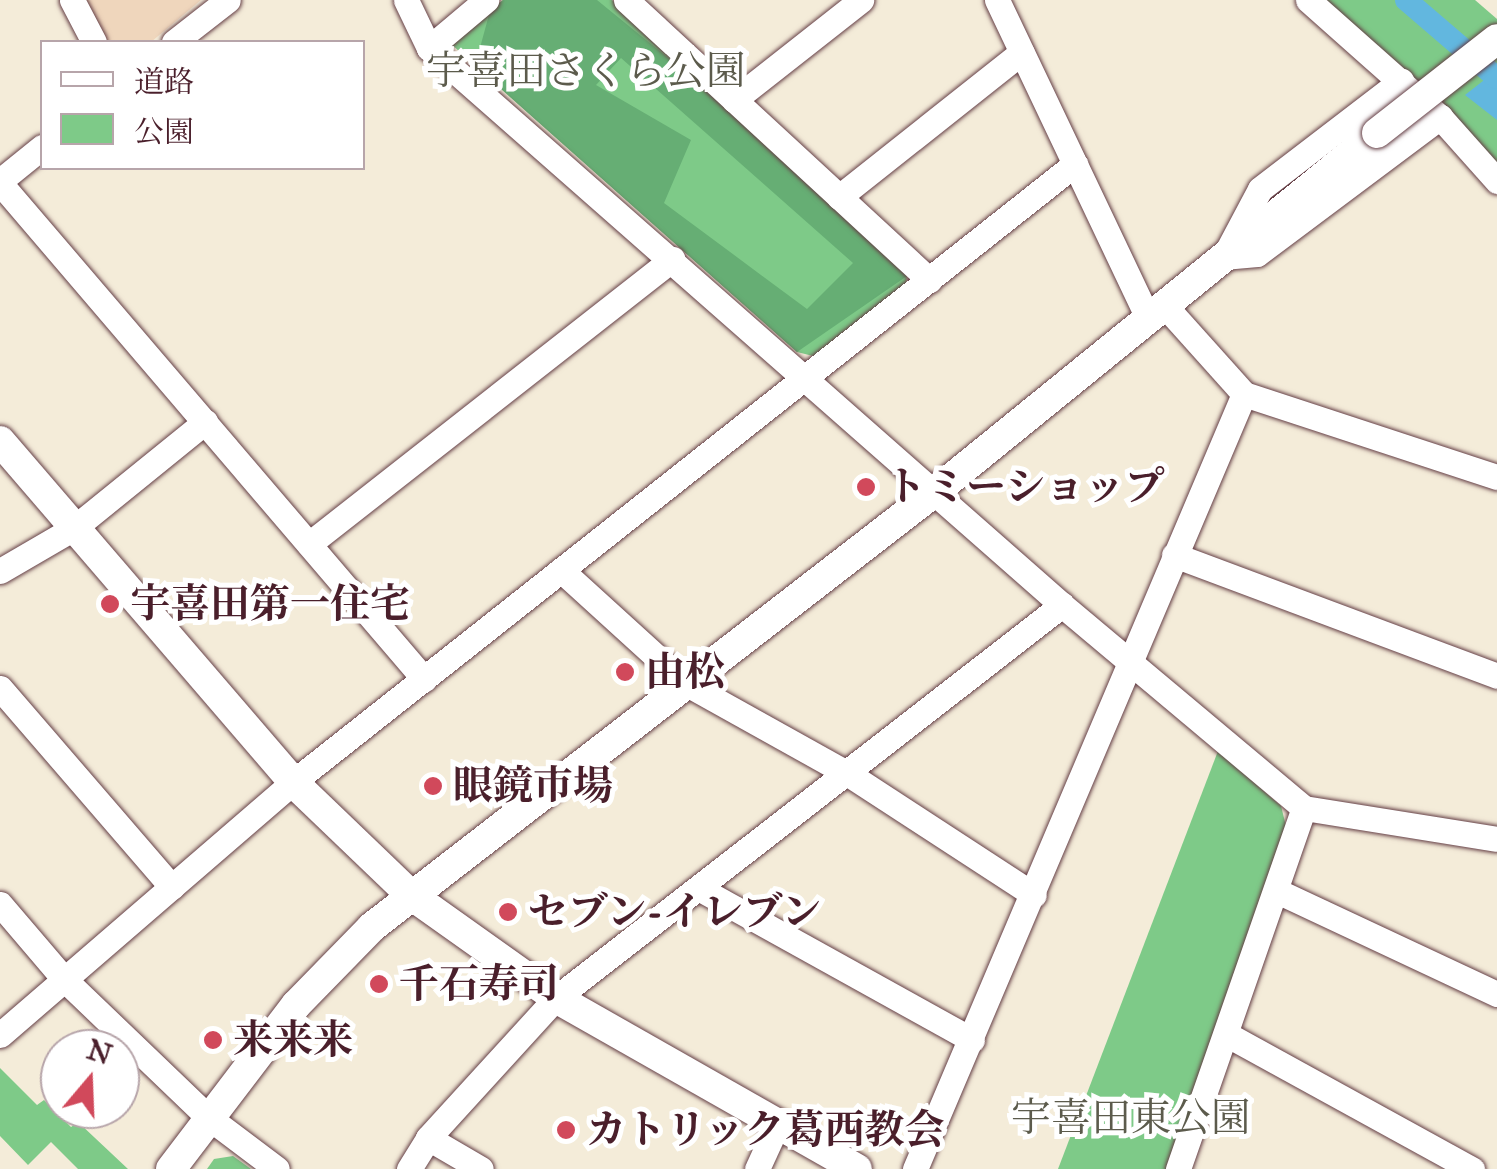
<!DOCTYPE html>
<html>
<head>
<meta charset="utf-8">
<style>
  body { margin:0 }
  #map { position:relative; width:1497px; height:1169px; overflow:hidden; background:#f4ecd9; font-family:"IM FELL Great Primer","Noto Serif JP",serif }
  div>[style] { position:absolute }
  .built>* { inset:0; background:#efd6bc }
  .green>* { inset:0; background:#7eca88 }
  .forest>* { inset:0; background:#66ae74 }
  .water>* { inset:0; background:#62b7df }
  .canal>* { height:22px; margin:-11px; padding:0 11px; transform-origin:11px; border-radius:11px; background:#62b7df }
  .roads { filter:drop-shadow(0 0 2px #643e45) drop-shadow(0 0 2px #643e45) }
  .minor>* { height:25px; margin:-12.5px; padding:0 12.5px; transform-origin:12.5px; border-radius:12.5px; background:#fff }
  .tertiary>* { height:30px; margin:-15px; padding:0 15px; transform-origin:15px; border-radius:15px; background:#fff }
  .bridges { filter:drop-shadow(0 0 2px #643e45) drop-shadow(0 0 2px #643e45) }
  .tertiary-bridge>* { height:30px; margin:-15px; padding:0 15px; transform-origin:15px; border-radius:15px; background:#fff }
  .dots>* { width:28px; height:28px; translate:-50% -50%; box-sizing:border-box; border:5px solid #fff; border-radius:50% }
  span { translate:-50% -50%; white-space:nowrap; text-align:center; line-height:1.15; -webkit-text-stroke:10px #fff; paint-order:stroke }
  .park-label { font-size:40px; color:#5c5b4c }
  .poi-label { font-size:40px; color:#4a1f2b; font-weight:700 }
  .left { translate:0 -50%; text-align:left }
  .legend { position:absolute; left:40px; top:40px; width:325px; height:130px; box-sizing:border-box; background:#fff; border:2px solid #b7a5aa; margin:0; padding:12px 18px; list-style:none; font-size:30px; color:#4a1f2b }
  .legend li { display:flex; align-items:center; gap:20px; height:50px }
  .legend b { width:50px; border:2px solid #b7a5aa }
  .north { position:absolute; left:40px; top:1029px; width:100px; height:100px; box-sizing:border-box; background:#fff; border:2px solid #b7a5aa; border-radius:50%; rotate:19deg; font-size:28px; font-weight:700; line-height:40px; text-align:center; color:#4a1f2b }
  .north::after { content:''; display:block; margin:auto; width:35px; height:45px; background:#d1495b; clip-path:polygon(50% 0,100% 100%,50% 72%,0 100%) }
</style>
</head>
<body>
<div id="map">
  <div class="built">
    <div style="clip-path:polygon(80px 0,201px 0,151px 42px,101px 42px)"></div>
  </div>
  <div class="green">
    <div style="clip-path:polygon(503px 0,612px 0,907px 276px,906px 283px,813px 356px,797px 352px,451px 44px)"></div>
    <div style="clip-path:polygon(1314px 0,1475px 0,1497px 19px,1497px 172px)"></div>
    <div style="clip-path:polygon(1218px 751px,1281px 806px,1287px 830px,1167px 1169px,1058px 1169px)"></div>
    <div style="clip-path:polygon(0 1068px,37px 1105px,44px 1100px,71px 1127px,78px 1122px,128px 1169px,78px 1169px,51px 1142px,28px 1165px,0 1136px)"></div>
    <div style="clip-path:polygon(233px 1156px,251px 1169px,207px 1169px,214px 1159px)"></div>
  </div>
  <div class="forest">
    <div style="clip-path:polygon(evenodd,503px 0,597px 0,722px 102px,907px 276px,797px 352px,475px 66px,490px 11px,503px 0,621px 58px,853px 263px,807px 309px,664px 203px,691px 140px,596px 85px,621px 58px)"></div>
  </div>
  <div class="water">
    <div style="clip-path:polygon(1497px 70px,1497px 120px,1465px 95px)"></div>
  </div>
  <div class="canal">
    <div style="left:1406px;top:0;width:120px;rotate:40.6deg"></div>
  </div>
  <div class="roads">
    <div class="minor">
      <div style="left:72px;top:0;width:47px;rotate:62.4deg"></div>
      <div style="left:406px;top:0;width:53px;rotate:64.4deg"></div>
      <div style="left:429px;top:48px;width:843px;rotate:41.35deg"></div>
      <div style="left:1062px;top:605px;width:316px;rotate:40deg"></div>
      <div style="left:1304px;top:808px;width:195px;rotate:9.1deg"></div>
      <div style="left:626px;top:0;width:413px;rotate:42.7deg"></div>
      <div style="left:997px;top:0;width:354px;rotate:64.6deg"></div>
      <div style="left:1308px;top:0;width:176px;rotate:41.6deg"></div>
      <div style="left:1440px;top:117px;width:86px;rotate:48.3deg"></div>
      <div style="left:174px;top:42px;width:68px;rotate:-37.9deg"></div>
      <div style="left:429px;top:48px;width:75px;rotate:-40.1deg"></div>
      <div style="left:734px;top:100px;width:162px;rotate:-38.2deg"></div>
      <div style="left:0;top:181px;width:54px;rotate:-39deg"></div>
      <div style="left:0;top:183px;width:653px;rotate:49.47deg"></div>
      <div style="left:839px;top:197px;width:233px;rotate:-38.4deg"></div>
      <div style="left:1226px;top:253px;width:72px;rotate:-62deg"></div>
      <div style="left:1260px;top:189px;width:178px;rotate:-37.5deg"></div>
      <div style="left:1223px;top:257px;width:34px;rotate:-5deg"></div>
      <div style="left:1257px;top:254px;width:229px;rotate:-36.8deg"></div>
      <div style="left:1166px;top:307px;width:117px;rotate:48.1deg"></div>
      <div style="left:1244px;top:394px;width:266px;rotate:18.2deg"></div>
      <div style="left:309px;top:544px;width:462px;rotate:-38.1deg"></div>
      <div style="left:1174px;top:555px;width:345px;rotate:20.5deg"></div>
      <div style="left:561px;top:570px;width:168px;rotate:42.3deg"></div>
      <div style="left:685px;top:683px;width:185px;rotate:29.1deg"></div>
      <div style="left:847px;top:773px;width:223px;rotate:33.1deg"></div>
      <div style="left:0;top:571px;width:86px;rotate:-30.2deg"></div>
      <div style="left:74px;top:528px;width:169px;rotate:-39deg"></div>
      <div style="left:0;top:688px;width:263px;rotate:49.2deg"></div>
      <div style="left:700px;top:889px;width:311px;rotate:29deg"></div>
      <div style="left:1277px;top:891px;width:243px;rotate:25.1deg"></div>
      <div style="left:0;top:904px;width:99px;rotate:49.5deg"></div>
      <div style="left:64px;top:979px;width:199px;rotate:43.8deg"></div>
      <div style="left:208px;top:1117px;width:86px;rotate:37deg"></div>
      <div style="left:1226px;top:1034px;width:281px;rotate:28.8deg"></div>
      <div style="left:0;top:1035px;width:387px;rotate:-40.8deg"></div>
      <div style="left:293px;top:782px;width:997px;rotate:-38.32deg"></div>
      <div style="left:428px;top:1138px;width:61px;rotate:30.3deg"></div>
      <div style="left:409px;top:1169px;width:36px;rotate:-58deg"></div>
      <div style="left:428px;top:1138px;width:190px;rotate:-47.6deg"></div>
      <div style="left:556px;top:998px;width:641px;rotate:-37.84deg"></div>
      <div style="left:757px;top:1169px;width:51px;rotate:-65.5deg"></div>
      <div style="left:915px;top:1169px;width:842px;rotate:-67deg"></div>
      <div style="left:1178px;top:1169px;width:382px;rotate:-70.8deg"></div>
    </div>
    <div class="tertiary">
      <div style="left:0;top:441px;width:450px;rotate:49.3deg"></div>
      <div style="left:293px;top:782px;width:163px;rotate:43.8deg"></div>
      <div style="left:411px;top:895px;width:178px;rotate:35.4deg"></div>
      <div style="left:556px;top:998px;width:346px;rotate:29.6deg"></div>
      <div style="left:171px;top:1169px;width:206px;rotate:-52.7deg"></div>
      <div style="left:296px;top:1005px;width:109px;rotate:-45.7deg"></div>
      <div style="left:372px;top:927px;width:714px;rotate:-37.72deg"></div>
      <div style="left:937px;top:490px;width:567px;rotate:-39.05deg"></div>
    </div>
  </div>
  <div class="bridges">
    <div class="tertiary-bridge">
      <div style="left:1377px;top:133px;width:152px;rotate:-38.1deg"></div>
    </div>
  </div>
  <div class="dots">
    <div style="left:866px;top:487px;background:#d1495b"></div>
    <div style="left:110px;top:604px;background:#d1495b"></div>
    <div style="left:625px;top:672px;background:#d1495b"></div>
    <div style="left:433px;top:786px;background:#d1495b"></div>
    <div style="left:508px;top:912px;background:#d1495b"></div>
    <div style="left:379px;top:984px;background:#d1495b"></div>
    <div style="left:213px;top:1040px;background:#d1495b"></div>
    <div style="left:566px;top:1130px;background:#d1495b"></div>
  </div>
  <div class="park-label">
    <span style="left:586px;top:71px">宇喜田さくら公園</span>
    <span style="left:1131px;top:1118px">宇喜田東公園</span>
  </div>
  <div class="poi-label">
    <span class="left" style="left:886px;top:487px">トミーショップ</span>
    <span class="left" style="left:130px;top:604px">宇喜田第一住宅</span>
    <span class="left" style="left:645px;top:672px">由松</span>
    <span class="left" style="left:453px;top:786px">眼鏡市場</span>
    <span class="left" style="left:528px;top:912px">セブン-イレブン</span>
    <span class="left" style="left:399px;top:984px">千石寿司</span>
    <span class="left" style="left:233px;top:1040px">来来来</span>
    <span class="left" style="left:586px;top:1130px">カトリック葛西教会</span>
  </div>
  <ul class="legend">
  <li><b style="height:12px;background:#fff"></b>道路</li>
  <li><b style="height:28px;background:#7eca88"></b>公園</li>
  </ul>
  <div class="north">N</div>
</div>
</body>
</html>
